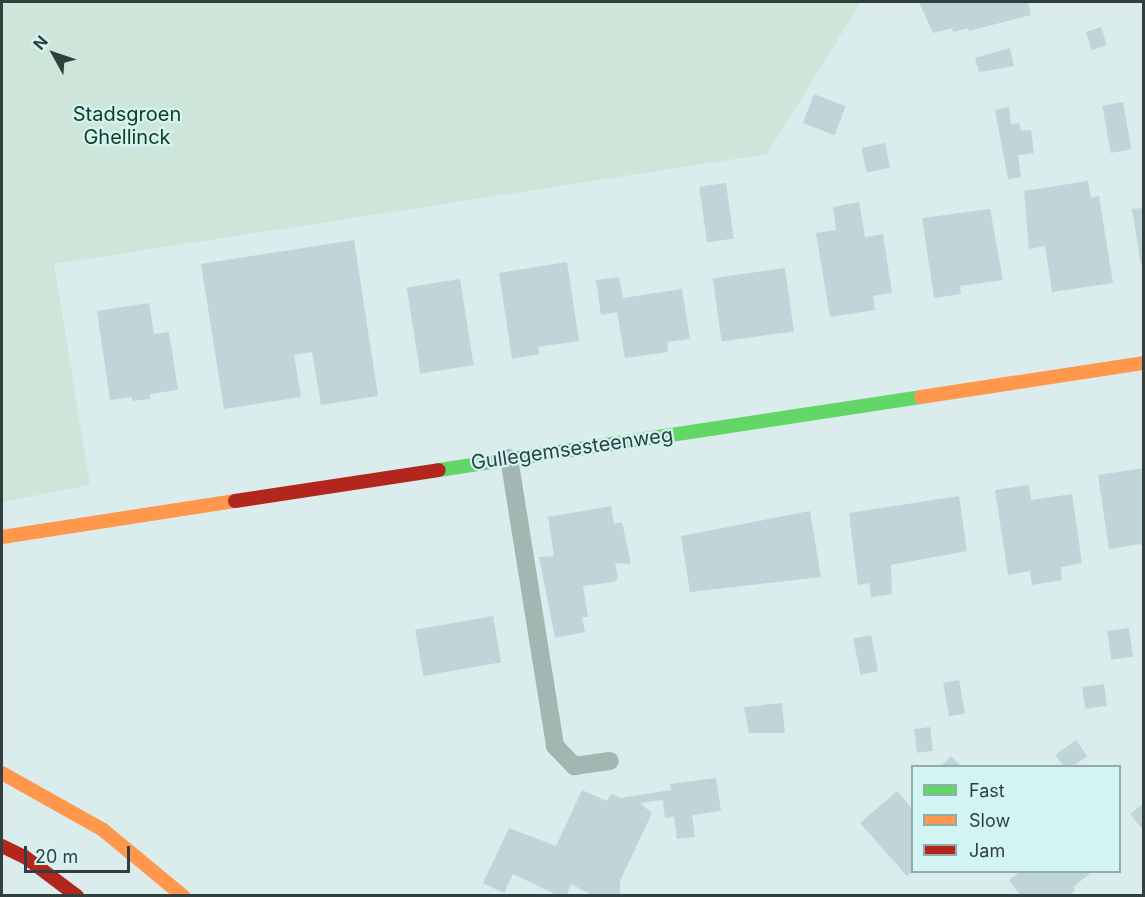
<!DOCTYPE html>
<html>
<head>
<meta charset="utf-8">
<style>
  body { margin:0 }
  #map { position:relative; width:1145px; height:897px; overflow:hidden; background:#daecec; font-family:Inter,sans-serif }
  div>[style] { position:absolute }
  .green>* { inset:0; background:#cde6d9 }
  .building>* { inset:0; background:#bfd5d9; transform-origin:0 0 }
  .lane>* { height:18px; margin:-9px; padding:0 9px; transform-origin:9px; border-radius:9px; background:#a4b6b1 }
  .fast>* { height:14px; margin:-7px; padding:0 7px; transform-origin:7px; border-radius:7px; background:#63d668 }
  .slow>* { height:14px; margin:-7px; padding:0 7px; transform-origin:7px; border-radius:7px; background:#ff974d }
  .jam>* { height:14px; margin:-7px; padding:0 7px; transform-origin:7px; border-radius:7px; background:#b3261e }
  span { translate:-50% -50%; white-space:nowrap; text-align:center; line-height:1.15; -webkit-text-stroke:4.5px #d2f4f3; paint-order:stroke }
  .park-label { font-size:20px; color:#133b21 }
  .street-label { font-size:20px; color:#323f3f }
  .frame { position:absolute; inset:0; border:3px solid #323f3f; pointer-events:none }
  .legend { position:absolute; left:911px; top:765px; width:210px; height:108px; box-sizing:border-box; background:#d2f4f3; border:2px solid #92acab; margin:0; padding:8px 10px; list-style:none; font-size:18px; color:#323f3f }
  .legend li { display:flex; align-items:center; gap:12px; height:30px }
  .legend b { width:30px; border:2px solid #92acab }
  .north { position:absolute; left:24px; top:24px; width:60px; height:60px; -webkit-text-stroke:4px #d2f4f3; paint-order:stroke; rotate:310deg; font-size:16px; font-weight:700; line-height:24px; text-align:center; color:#323f3f }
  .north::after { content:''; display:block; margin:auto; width:21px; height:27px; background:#323f3f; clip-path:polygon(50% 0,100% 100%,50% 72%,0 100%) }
  .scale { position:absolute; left:24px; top:846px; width:106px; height:27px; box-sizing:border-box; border:3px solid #323f3f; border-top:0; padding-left:8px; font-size:18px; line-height:21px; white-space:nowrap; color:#323f3f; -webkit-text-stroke:4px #d2f4f3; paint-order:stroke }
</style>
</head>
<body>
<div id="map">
  <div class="green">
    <div style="clip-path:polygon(2px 2px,861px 2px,767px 154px,54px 264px,90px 485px,2px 502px)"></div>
  </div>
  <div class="building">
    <div style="clip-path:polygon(919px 2px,1028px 2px,1031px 15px,969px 31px,968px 28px,953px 32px,952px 28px,933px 33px)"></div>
    <div style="left:1101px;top:27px;width:19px;height:16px;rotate:72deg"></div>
    <div style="clip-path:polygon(1010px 48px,1014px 66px,979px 72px,975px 58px)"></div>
    <div style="left:814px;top:94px;width:34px;height:31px;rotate:21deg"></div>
    <div style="left:1123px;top:102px;width:48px;height:21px;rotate:80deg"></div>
    <div style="clip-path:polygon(1009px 107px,1011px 124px,1019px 123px,1021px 131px,1031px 130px,1034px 153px,1018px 155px,1021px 177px,1008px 179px,995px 110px)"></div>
    <div style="left:885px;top:143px;width:25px;height:24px;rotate:78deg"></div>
    <div style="clip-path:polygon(1088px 181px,1091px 198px,1099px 196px,1113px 283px,1052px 292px,1045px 246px,1029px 249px,1024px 191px)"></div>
    <div style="left:726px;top:183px;width:56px;height:27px;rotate:82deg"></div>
    <div style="clip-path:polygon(859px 202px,865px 237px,883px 234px,892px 293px,873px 296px,875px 310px,830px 317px,816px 233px,836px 230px,833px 207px)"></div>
    <div style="clip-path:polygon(1144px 208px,1144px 265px,1141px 265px,1132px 209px)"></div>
    <div style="clip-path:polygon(990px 209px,1003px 280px,960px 286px,961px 294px,934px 298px,922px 218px)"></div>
    <div style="clip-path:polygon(354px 240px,378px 396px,321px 405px,312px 352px,294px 355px,301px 397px,224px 409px,201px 264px)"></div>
    <div style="clip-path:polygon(567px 262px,579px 341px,538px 347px,539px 354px,512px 359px,499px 273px)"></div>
    <div style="left:785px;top:268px;width:64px;height:73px;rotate:82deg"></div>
    <div style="clip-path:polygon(619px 277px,623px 298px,682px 289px,690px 339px,667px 342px,668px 352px,625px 358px,617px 312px,601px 315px,596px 280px)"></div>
    <div style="left:460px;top:279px;width:87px;height:54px;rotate:81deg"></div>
    <div style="clip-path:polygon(149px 303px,154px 334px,169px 332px,178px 390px,150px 394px,150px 399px,132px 401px,132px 397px,110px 400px,97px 311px)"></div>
    <div style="clip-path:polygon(1144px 468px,1144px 555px,1141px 544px,1109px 549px,1098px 475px)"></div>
    <div style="clip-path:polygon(1029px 485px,1031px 500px,1072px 494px,1082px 563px,1061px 567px,1062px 580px,1032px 585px,1030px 571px,1008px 575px,995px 490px)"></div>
    <div style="clip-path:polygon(959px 496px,967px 551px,891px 565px,892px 594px,871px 597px,869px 583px,858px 585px,849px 513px)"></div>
    <div style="clip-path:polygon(611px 506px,614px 524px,622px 522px,631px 564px,615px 563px,618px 578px,614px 582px,583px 586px,588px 617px,582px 617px,585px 632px,555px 638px,539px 557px,554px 556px,548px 517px)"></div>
    <div style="clip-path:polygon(810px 511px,821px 577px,690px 592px,681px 536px)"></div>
    <div style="left:493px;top:616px;width:47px;height:79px;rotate:80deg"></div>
    <div style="left:1129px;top:628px;width:29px;height:22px;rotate:82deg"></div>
    <div style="left:871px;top:635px;width:37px;height:18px;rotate:79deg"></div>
    <div style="left:959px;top:680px;width:34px;height:16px;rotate:80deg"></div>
    <div style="left:1104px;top:684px;width:22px;height:22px;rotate:82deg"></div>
    <div style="clip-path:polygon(782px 703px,785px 733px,749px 733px,744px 707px)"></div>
    <div style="left:930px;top:727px;width:24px;height:16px;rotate:83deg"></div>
    <div style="clip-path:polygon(1076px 740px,1087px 756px,1073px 766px,1064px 766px,1055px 755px)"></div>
    <div style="clip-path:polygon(951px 756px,961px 766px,941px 766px)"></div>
    <div style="clip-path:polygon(716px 778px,721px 811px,692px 815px,695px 837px,677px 839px,674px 817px,665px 818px,663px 800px,640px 803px,652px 813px,620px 881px,620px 896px,594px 896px,571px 884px,566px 896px,559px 896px,513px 874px,504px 893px,483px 883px,509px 828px,556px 846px,582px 790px,607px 801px,611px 794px,621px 798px,671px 790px,670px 784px)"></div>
    <div style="clip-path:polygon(897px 791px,912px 809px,912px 872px,907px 876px,860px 823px)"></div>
    <div style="clip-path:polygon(1144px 803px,1144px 831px,1130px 814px)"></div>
    <div style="clip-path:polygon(1020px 872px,1092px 872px,1073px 887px,1075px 890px,1069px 896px,1021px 896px,1009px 880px)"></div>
  </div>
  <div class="lane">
    <div style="left:509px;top:458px;width:292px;rotate:80.9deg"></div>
    <div style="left:555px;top:746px;width:28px;rotate:46deg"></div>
    <div style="left:574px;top:766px;width:36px;rotate:-8deg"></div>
  </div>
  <div class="fast">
    <div style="left:439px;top:470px;width:487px;rotate:-8.6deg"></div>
  </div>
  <div class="slow">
    <div style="left:921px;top:397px;width:226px;rotate:-8.7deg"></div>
    <div style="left:2px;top:537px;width:236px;rotate:-8.8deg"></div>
    <div style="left:2px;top:773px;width:116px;rotate:29.4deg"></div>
    <div style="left:103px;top:830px;width:104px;rotate:39.5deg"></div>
  </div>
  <div class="jam">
    <div style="left:235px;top:501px;width:206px;rotate:-8.6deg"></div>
    <div style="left:2px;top:846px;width:25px;rotate:26deg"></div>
    <div style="left:25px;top:857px;width:65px;rotate:36.9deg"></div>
  </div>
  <div class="park-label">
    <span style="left:127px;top:126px">Stadsgroen<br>Ghellinck</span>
  </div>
  <div class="street-label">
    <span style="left:572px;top:449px;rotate:-8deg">Gullegemsesteenweg</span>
  </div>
  <div class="frame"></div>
  <ul class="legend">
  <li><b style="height:8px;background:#63d668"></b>Fast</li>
  <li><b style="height:8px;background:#ff974d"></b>Slow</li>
  <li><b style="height:8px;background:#b3261e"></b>Jam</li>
  </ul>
  <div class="north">N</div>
  <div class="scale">20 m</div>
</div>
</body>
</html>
